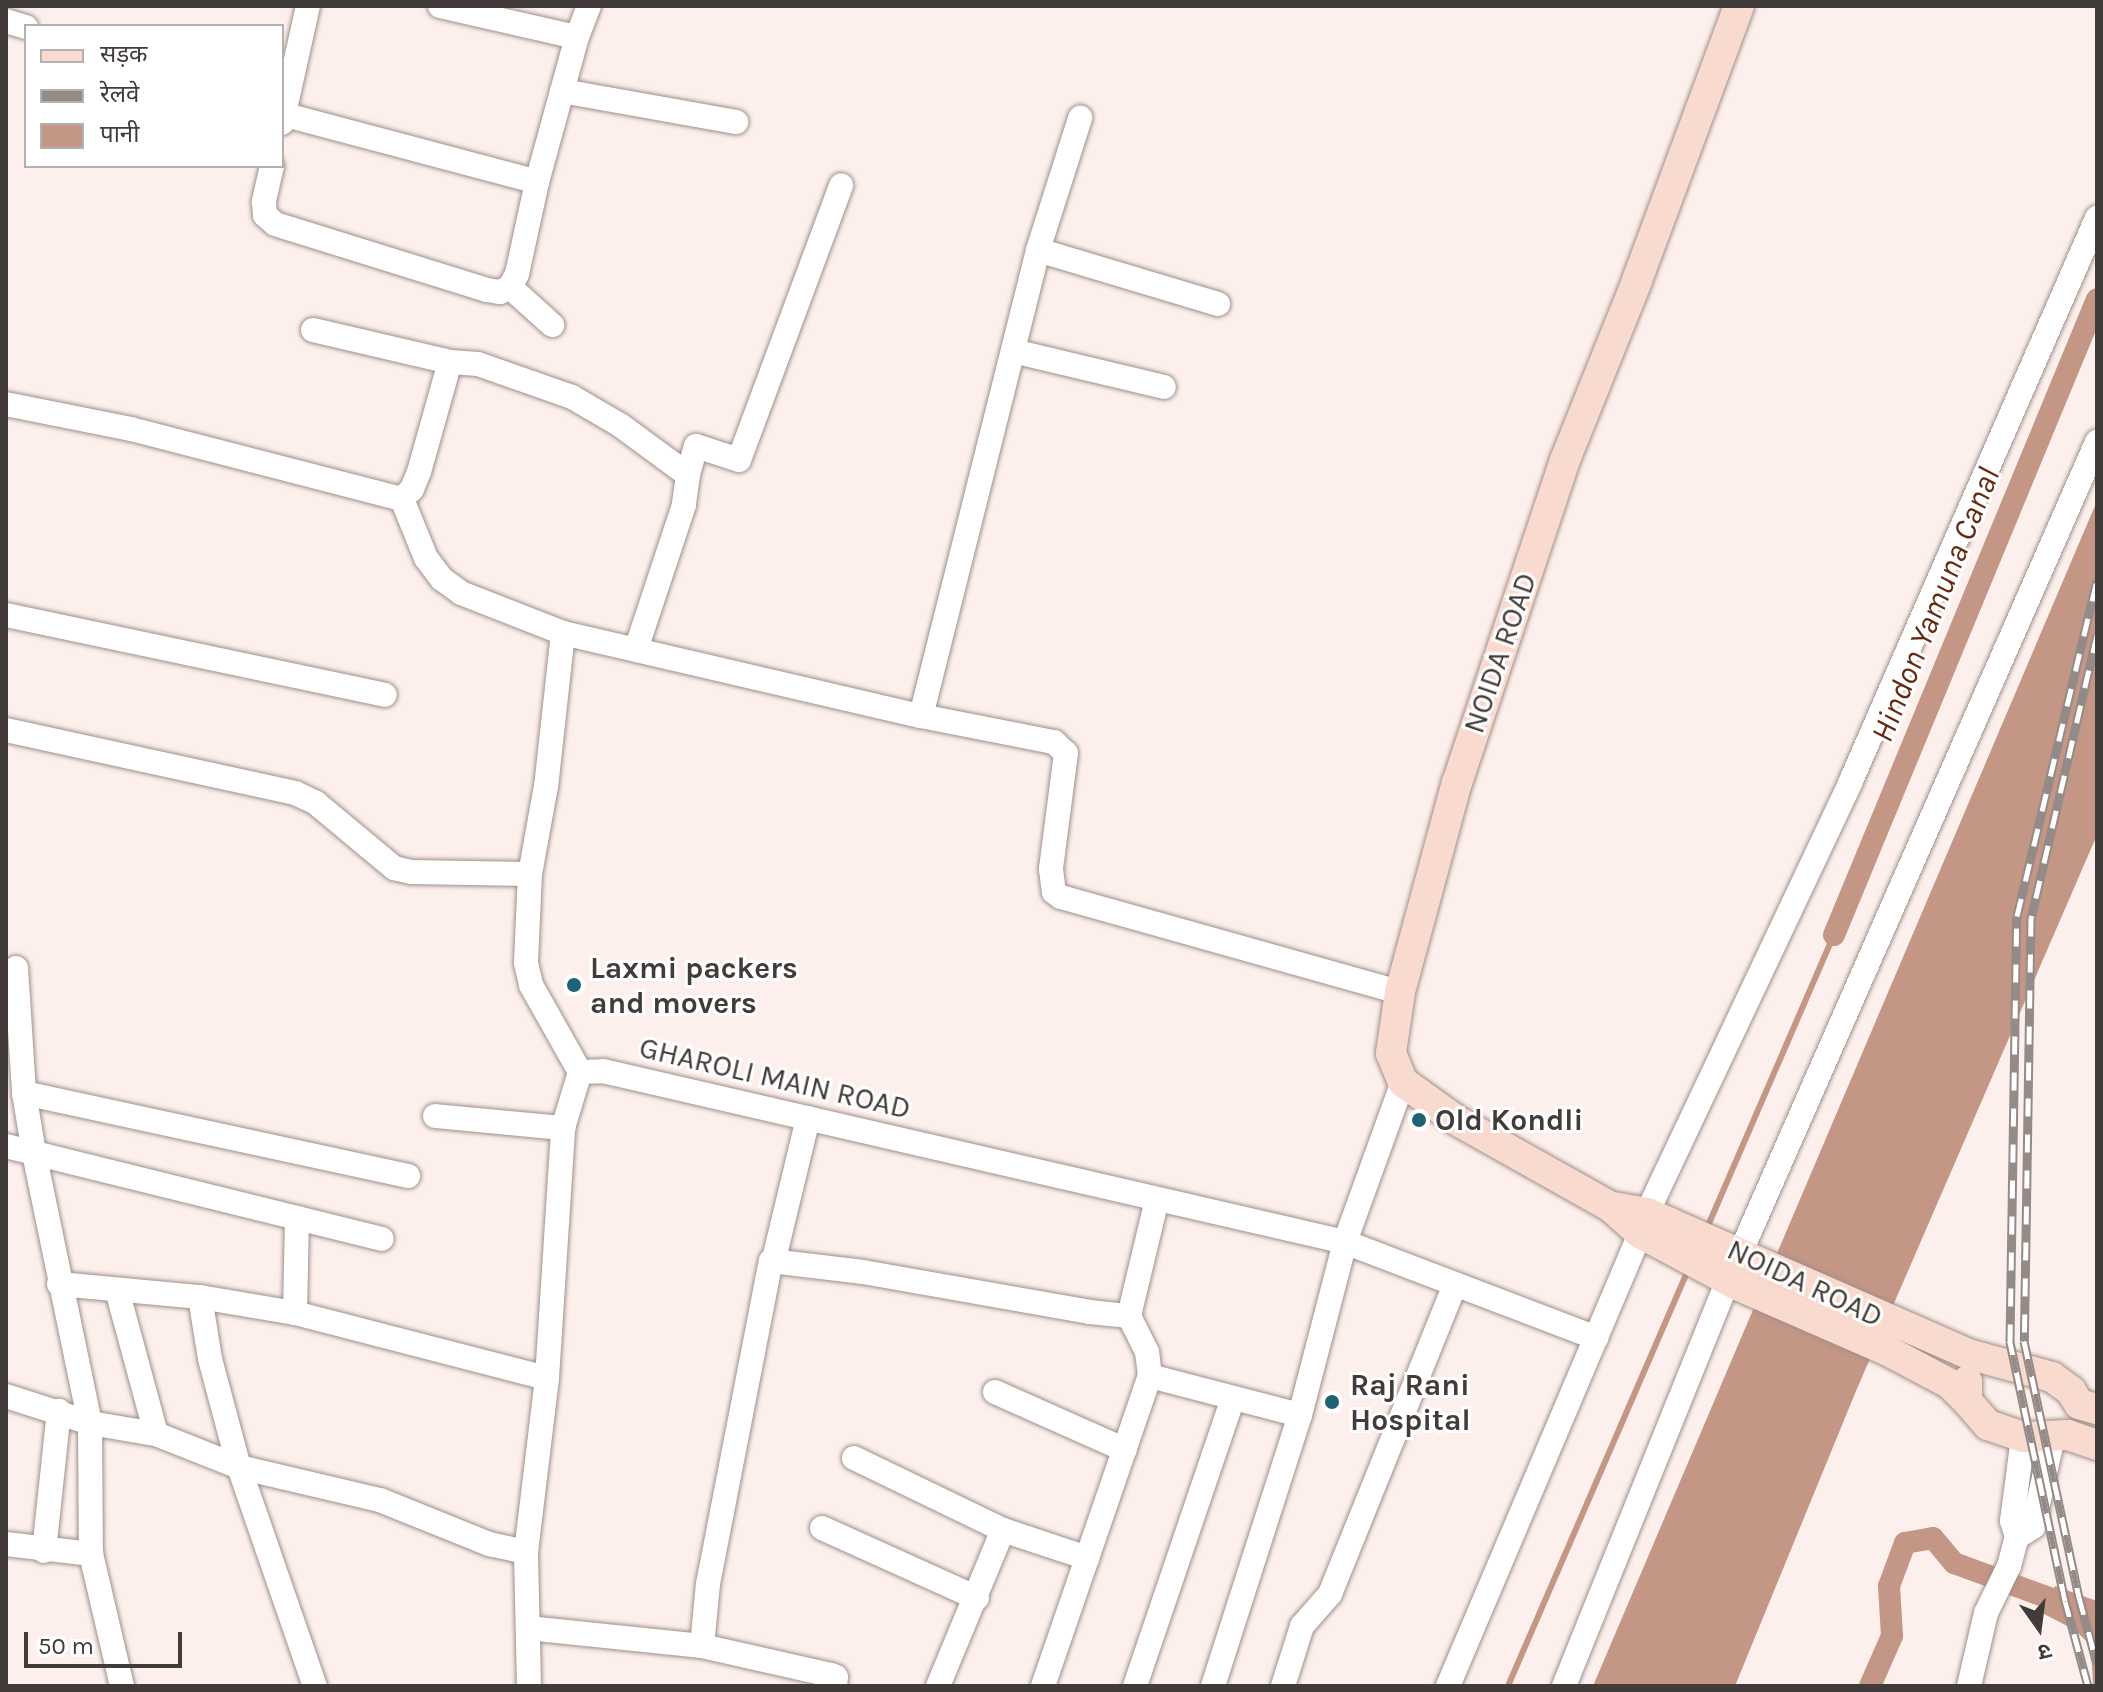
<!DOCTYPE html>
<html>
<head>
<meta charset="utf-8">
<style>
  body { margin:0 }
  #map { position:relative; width:2103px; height:1692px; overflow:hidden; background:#fdf0ec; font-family:Karla,"Noto Sans Devanagari",sans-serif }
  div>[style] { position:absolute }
  .water>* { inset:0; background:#c49685 }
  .stream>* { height:6px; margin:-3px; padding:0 3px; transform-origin:3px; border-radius:3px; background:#c49685 }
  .canal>* { height:22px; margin:-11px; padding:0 11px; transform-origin:11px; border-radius:11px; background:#c49685 }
  .roads { filter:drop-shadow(0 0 2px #9e8f8a) drop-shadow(0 0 2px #9e8f8a) }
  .minor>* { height:24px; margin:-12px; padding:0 12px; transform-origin:12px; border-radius:12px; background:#fff }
  .major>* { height:30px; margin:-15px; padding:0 15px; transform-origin:15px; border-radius:15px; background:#f9dace }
  .rail>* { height:9px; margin-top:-4.5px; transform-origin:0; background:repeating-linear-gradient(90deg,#fff 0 18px,#948b88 0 36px); box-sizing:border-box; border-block:2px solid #948b88 }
  .dots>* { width:22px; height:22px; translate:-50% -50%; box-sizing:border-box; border:4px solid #fff; border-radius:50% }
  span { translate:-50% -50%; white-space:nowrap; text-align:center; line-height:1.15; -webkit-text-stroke:6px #fff; paint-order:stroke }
  .street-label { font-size:30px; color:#413b39 }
  .poi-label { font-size:30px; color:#413b39; font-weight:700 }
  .left { translate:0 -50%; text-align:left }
  .water-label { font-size:32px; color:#632911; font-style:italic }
  .frame { position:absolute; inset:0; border:8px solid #413b39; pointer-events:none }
  .legend { position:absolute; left:24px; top:24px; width:260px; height:144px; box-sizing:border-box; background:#fff; border:2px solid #b3b1b0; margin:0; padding:10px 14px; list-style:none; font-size:24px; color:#413b39 }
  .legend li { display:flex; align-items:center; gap:16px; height:40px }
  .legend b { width:40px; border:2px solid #b3b1b0 }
  .north { position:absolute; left:1999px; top:1588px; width:80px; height:80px; -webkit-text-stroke:6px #fff; paint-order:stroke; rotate:166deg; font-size:22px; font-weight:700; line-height:32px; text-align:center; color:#413b39 }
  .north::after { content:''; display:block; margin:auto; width:28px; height:36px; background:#413b39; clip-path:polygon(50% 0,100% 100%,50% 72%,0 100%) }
  .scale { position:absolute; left:24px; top:1632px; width:158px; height:36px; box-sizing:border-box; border:4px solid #413b39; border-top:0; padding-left:10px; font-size:24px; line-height:28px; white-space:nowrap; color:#413b39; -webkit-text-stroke:6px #fff; paint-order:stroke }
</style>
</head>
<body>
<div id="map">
  <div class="water">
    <div style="clip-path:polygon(2097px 501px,2097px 835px,1856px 1391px,1735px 1686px,1593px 1686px)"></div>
    <div style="clip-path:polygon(2055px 1586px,2097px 1601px,2097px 1686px,2093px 1686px,2091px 1646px,2075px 1630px,2042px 1613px)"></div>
  </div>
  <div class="stream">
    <div style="left:1707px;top:1228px;width:319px;rotate:-66.6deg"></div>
    <div style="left:1508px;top:1686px;width:456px;rotate:-66.6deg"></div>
  </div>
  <div class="canal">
    <div style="left:1834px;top:935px;width:688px;rotate:-67.53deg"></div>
    <div style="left:1870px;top:1686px;width:55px;rotate:-66.3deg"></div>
    <div style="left:1892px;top:1636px;width:50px;rotate:-93.4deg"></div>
    <div style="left:1889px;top:1586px;width:46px;rotate:-69.6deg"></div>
    <div style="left:1905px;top:1543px;width:28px;rotate:-10deg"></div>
    <div style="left:1933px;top:1538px;width:33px;rotate:50deg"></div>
    <div style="left:1954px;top:1563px;width:101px;rotate:20.2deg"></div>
  </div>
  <div class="roads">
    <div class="minor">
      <div style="left:440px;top:6px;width:140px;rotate:12.8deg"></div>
      <div style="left:6px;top:21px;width:21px;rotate:17deg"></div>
      <div style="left:562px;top:91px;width:177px;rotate:10.1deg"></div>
      <div style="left:282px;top:114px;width:264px;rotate:14.9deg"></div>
      <div style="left:282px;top:123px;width:120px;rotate:-77.5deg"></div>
      <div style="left:272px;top:166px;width:37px;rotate:103deg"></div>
      <div style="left:264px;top:202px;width:13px;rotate:86deg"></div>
      <div style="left:265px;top:215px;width:13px;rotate:42deg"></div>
      <div style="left:275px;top:224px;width:222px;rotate:17.3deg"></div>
      <div style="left:487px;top:290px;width:13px;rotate:9deg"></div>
      <div style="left:500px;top:292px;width:11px;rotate:-27deg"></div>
      <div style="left:510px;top:287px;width:15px;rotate:-62deg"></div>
      <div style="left:517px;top:274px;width:94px;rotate:-77.7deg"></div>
      <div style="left:537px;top:182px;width:150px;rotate:-74.6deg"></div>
      <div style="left:577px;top:37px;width:33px;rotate:-69deg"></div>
      <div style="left:1038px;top:250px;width:188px;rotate:16.7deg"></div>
      <div style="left:510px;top:287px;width:57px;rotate:42.1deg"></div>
      <div style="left:313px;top:330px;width:141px;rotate:13.1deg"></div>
      <div style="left:450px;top:362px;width:28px;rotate:4deg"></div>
      <div style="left:478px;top:364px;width:100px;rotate:19.3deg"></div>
      <div style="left:572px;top:397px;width:56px;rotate:30.3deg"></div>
      <div style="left:620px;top:425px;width:84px;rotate:36.3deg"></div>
      <div style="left:688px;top:475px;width:30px;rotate:98deg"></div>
      <div style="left:684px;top:505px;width:152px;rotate:108.4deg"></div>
      <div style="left:1013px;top:351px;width:155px;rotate:13.4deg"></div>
      <div style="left:6px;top:404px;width:127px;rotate:11.3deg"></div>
      <div style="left:131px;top:429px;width:280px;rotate:14.5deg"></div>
      <div style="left:402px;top:499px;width:14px;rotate:-45deg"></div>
      <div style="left:412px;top:489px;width:18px;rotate:-68deg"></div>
      <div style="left:419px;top:472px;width:114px;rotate:-74.3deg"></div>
      <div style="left:688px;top:475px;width:30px;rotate:-75deg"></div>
      <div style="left:696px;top:446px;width:45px;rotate:18deg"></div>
      <div style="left:739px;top:460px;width:293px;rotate:-69.6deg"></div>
      <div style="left:402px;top:499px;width:64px;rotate:67.9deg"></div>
      <div style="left:426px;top:558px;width:26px;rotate:53deg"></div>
      <div style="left:442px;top:579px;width:24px;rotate:36deg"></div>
      <div style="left:461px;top:593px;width:110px;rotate:21.4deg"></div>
      <div style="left:563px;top:633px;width:154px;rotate:96.3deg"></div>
      <div style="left:546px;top:786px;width:89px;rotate:100.3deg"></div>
      <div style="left:530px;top:874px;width:89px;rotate:92.6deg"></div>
      <div style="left:526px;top:963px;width:23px;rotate:77deg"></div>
      <div style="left:531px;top:985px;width:100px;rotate:60.6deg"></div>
      <div style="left:6px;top:615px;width:387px;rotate:11.9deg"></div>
      <div style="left:563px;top:633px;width:367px;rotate:13.1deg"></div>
      <div style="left:921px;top:716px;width:136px;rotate:11.1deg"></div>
      <div style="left:1054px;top:742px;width:16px;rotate:43deg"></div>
      <div style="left:1066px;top:753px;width:117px;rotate:97.4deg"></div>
      <div style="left:1051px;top:869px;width:23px;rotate:83deg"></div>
      <div style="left:1054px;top:892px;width:9px;rotate:36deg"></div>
      <div style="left:1061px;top:897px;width:352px;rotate:15.7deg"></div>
      <div style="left:921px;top:716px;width:480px;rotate:-75.9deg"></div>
      <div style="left:1038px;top:250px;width:139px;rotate:-72.3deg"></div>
      <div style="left:6px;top:730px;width:296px;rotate:12.3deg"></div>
      <div style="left:295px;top:793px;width:23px;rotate:25deg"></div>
      <div style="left:316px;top:803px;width:102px;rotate:39.8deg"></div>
      <div style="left:394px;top:868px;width:17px;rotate:13deg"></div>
      <div style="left:411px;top:872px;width:119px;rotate:1deg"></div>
      <div style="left:16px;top:968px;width:125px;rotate:86.3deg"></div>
      <div style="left:24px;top:1093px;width:61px;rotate:80.5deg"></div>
      <div style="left:34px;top:1153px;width:276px;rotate:78.3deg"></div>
      <div style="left:90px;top:1423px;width:131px;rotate:89.6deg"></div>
      <div style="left:91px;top:1554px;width:136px;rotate:76.8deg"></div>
      <div style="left:24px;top:1093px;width:393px;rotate:12.2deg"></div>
      <div style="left:435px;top:1116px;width:129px;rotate:5.4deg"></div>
      <div style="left:6px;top:1146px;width:387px;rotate:13.9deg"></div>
      <div style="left:1647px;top:1213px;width:476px;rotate:-64.7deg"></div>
      <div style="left:1850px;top:783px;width:617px;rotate:-66.39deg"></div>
      <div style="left:774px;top:1259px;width:145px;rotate:-76.4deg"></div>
      <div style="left:59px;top:1284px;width:142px;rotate:5.3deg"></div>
      <div style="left:200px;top:1297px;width:96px;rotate:9.6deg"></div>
      <div style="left:295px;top:1313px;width:260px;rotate:14.5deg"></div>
      <div style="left:117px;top:1290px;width:149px;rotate:74.8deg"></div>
      <div style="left:200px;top:1297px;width:63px;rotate:80.8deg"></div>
      <div style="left:210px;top:1359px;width:112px;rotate:75deg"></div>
      <div style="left:239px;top:1467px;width:232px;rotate:70.9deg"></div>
      <div style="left:295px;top:1313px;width:95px;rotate:-88.8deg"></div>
      <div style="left:1150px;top:1376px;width:155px;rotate:14.6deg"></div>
      <div style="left:995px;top:1392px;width:142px;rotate:24deg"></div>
      <div style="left:6px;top:1396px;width:88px;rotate:17.8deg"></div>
      <div style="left:90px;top:1423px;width:67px;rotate:9.5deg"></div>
      <div style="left:156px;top:1434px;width:89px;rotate:21.7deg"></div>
      <div style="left:239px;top:1467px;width:145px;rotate:13.2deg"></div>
      <div style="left:380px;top:1500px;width:118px;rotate:22deg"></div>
      <div style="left:489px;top:1544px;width:38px;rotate:12deg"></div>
      <div style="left:854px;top:1458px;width:165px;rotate:25.8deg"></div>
      <div style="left:1003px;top:1530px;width:89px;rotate:18.4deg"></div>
      <div style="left:822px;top:1528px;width:170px;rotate:24.3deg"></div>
      <div style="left:2017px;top:1537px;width:19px;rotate:-32deg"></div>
      <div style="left:2033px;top:1527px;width:92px;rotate:-77.5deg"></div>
      <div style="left:6px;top:1544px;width:86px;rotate:6.7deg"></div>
      <div style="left:44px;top:1551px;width:141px;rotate:-83.9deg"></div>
      <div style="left:528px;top:1628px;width:175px;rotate:5.9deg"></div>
      <div style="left:702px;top:1646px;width:62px;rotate:-84.5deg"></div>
      <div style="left:708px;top:1584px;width:329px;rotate:-79deg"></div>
      <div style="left:771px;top:1261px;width:93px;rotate:6.8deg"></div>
      <div style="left:863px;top:1272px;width:230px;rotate:10deg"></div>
      <div style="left:1090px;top:1312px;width:39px;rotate:6deg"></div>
      <div style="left:1129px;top:1316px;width:120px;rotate:-76.5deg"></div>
      <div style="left:702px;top:1646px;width:132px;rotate:12.7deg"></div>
      <div style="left:831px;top:1675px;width:5px;rotate:22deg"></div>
      <div style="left:836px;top:1677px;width:9px;rotate:96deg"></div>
      <div style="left:529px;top:1686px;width:134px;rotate:-91.3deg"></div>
      <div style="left:526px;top:1552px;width:175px;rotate:-83.1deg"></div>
      <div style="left:547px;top:1378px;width:251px;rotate:-86.3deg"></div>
      <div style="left:563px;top:1128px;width:59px;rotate:-73.1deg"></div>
      <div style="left:580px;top:1072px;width:23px;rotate:-2deg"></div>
      <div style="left:603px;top:1071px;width:761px;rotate:12.98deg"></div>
      <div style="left:1345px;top:1242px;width:170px;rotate:-70.1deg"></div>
      <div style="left:938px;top:1686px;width:169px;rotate:-67.4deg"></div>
      <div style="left:1043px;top:1686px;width:328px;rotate:-71deg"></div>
      <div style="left:1150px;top:1376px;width:24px;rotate:-97deg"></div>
      <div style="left:1147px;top:1352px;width:40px;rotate:-116.6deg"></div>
      <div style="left:1135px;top:1686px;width:304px;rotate:-71.2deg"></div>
      <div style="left:1213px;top:1686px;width:285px;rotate:-72.2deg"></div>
      <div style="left:1300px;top:1415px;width:179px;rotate:-75.4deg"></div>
      <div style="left:1345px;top:1242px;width:269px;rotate:20.9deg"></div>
      <div style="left:1283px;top:1686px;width:63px;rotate:-72.4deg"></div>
      <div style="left:1302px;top:1626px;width:43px;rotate:-48.8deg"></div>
      <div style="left:1330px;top:1594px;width:334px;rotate:-68deg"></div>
      <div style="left:1448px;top:1686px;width:492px;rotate:-67deg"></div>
      <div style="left:1564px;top:1686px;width:437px;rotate:-68deg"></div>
      <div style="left:1728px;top:1281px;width:917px;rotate:-66.26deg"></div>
      <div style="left:1969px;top:1686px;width:75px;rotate:-76.9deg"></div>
      <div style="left:1986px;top:1613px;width:52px;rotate:-63.9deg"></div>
      <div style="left:2009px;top:1566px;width:30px;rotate:-75deg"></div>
      <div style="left:2017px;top:1537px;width:17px;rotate:-107deg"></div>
      <div style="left:2012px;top:1521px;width:85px;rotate:-82.5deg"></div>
    </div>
    <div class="major">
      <div style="left:1739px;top:6px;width:293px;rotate:110.4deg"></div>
      <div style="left:1637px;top:281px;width:193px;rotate:111.9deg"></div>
      <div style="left:1565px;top:460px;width:340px;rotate:108.5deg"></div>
      <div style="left:1457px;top:782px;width:218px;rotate:105.2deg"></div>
      <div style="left:1400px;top:992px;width:62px;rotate:98.4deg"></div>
      <div style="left:1391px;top:1053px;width:31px;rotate:68deg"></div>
      <div style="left:1403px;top:1082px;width:65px;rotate:35.6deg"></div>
      <div style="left:1456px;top:1120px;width:178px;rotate:29.3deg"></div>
      <div style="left:1611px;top:1207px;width:39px;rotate:42deg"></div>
      <div style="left:1640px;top:1233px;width:110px;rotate:28.2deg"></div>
      <div style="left:1737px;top:1285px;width:165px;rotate:23.6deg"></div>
      <div style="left:1888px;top:1351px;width:70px;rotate:28deg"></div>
      <div style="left:1950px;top:1384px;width:24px;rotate:45deg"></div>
      <div style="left:1613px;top:1207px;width:35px;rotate:10deg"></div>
      <div style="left:1647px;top:1213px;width:25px;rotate:23deg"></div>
      <div style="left:1670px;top:1223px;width:326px;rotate:23.7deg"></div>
      <div style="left:1968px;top:1354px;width:87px;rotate:15.3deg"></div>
      <div style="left:2052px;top:1377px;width:24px;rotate:36deg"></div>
      <div style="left:2071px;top:1391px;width:15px;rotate:58deg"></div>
      <div style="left:2079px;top:1404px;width:19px;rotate:16deg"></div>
      <div style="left:1967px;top:1381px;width:20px;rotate:90deg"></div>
      <div style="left:1967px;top:1401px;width:32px;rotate:49deg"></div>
      <div style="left:1988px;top:1425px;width:37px;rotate:19deg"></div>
      <div style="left:2023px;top:1437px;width:45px;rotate:-2.5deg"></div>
      <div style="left:2068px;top:1435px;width:31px;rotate:19deg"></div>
    </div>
  </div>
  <div class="rail">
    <div style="left:2097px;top:635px;width:291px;rotate:103.1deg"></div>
    <div style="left:2031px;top:918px;width:423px;rotate:90.9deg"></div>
    <div style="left:2024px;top:1341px;width:262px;rotate:77.9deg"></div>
    <div style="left:2079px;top:1597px;width:69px;rotate:75deg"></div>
    <div style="left:2088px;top:1686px;width:88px;rotate:-105.1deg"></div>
    <div style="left:2065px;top:1601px;width:265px;rotate:-102deg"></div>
    <div style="left:2010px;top:1342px;width:426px;rotate:-89.1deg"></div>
    <div style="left:2017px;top:916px;width:345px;rotate:-76.6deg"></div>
  </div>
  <div class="dots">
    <div style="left:574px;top:985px;background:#1f6175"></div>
    <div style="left:1419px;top:1120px;background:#1f6175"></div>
    <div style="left:1332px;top:1402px;background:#1f6175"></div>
  </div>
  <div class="street-label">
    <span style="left:1500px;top:653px;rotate:-71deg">NOIDA ROAD</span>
    <span style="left:775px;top:1078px;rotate:13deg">GHAROLI MAIN ROAD</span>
    <span style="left:1805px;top:1283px;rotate:25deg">NOIDA ROAD</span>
  </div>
  <div class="poi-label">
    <span class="left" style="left:590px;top:985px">Laxmi packers<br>and movers</span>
    <span class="left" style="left:1435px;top:1120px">Old Kondli</span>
    <span class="left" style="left:1350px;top:1402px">Raj Rani<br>Hospital</span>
  </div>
  <div class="water-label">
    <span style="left:1936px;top:605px;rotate:-68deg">Hindon Yamuna Canal</span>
  </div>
  <div class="frame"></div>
  <ul class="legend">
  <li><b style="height:10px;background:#f9dace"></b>सड़क</li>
  <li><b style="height:10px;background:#948b88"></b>रेलवे</li>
  <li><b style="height:22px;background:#c49685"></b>पानी</li>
  </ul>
  <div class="north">उ</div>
  <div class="scale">50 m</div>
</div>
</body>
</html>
